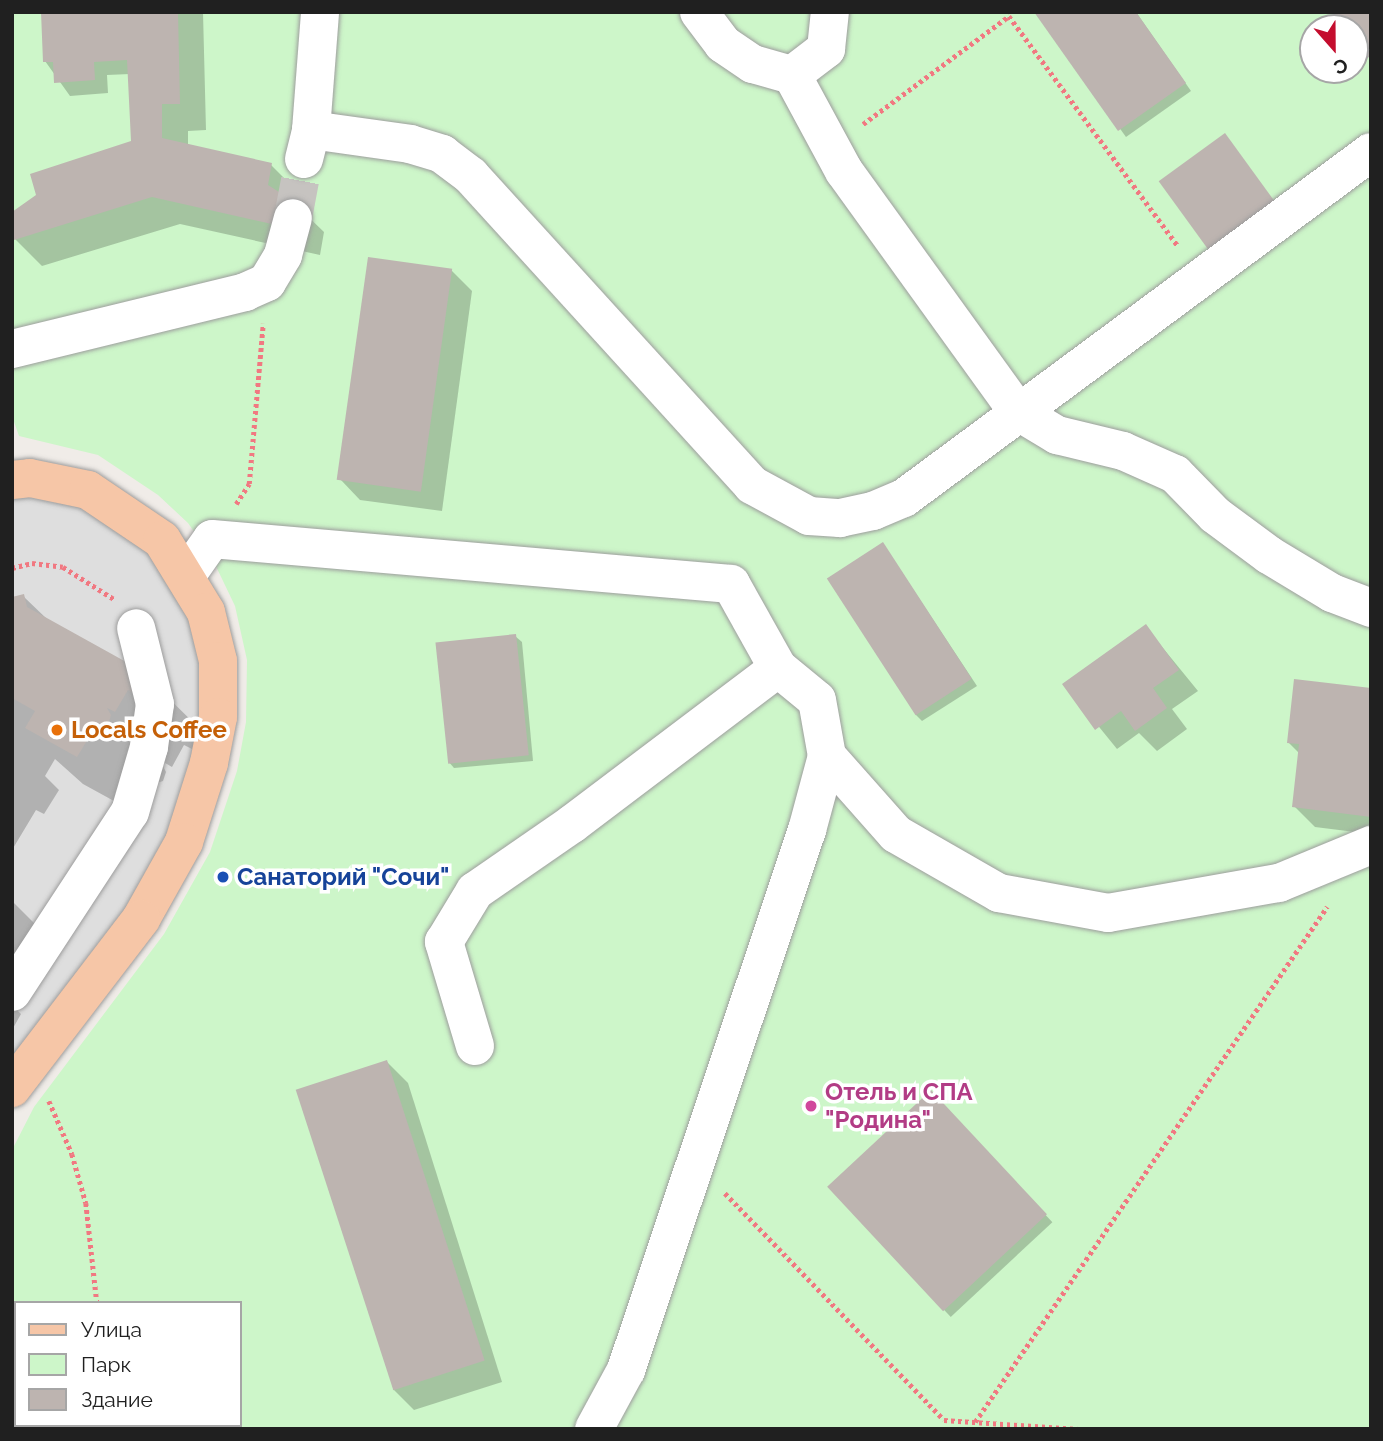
<!DOCTYPE html>
<html>
<head>
<meta charset="utf-8">
<style>
  body { margin:0 }
  #map { position:relative; width:1383px; height:1441px; overflow:hidden; background:#f0ece8; font-family:Raleway,sans-serif }
  div>[style] { position:absolute }
  .residential>* { inset:0; background:#dedede }
  .park>* { inset:0; background:#cdf6c9 }
  .shadow>* { inset:0; background:#0003; transform-origin:0 0 }
  .building>* { inset:0; background:#bdb4b0; transform-origin:0 0 }
  .minor-tunnel>* { height:38px; margin-top:-19px; transform-origin:0; background:repeating-linear-gradient(90deg,#c6c3c0 0 38px,transparent 0 57px) }
  .path>* { height:4.5px; margin-top:-2.25px; transform-origin:0; background:repeating-linear-gradient(90deg,#f17881 0 3.5px,transparent 0 7px) }
  .roads { filter:drop-shadow(0 0 2px #9d9d9d) drop-shadow(0 0 2px #9d9d9d) }
  .minor>* { height:38px; margin:-19px; padding:0 19px; transform-origin:19px; border-radius:19px; background:#fff }
  .major>* { height:38px; margin:-19px; padding:0 19px; transform-origin:19px; border-radius:19px; background:#f6c6a7 }
  .dots>* { width:19px; height:19px; translate:-50% -50%; box-sizing:border-box; border:4px solid #fff; border-radius:50% }
  span { translate:-50% -50%; white-space:nowrap; text-align:center; line-height:1.15; -webkit-text-stroke:7px #fff; paint-order:stroke }
  .food-label { font-size:24px; color:#c56008; font-weight:700 }
  .left { translate:0 -50%; text-align:left }
  .transit-label { font-size:24px; color:#164399; font-weight:700 }
  .hotel-label { font-size:24px; color:#b23c85; font-weight:700 }
  .frame { position:absolute; inset:0; border:14px solid #202020; pointer-events:none }
  .legend { position:absolute; left:14px; top:1301px; width:228px; height:126px; box-sizing:border-box; background:#fff; border:2px solid #a6a6a6; margin:0; padding:9px 12px; list-style:none; font-size:21px; color:#202020 }
  .legend li { display:flex; align-items:center; gap:14px; height:35px }
  .legend b { width:35px; border:2px solid #a6a6a6 }
  .north { position:absolute; left:1299px; top:14px; width:70px; height:70px; box-sizing:border-box; background:#fff; border:2px solid #a6a6a6; border-radius:50%; rotate:159deg; font-size:19px; font-weight:700; line-height:28px; text-align:center; color:#202020 }
  .north::after { content:''; display:block; margin:auto; width:24px; height:32px; background:#c40d2e; clip-path:polygon(50% 0,100% 100%,50% 72%,0 100%) }
</style>
</head>
<body>
<div id="map">
  <div class="residential">
    <div style="clip-path:polygon(32px 494px,79px 501px,146px 547px,172px 581px,206px 658px,205px 715px,174px 833px,130px 908px,12px 1063px,12px 500px)"></div>
  </div>
  <div class="park">
    <div style="clip-path:polygon(evenodd,12px 12px,1371px 12px,1371px 1429px,12px 1429px,12px 1150px,34px 1107px,164px 934px,210px 852px,237px 771px,246px 722px,247px 660px,235px 606px,212px 558px,188px 523px,158px 495px,98px 455px,19px 436px,12px 416px,12px 12px,1313px 28px,1355px 28px,1355px 70px,1313px 70px,1313px 28px,12px 12px,16px 1303px,240px 1303px,240px 1425px,16px 1425px,16px 1303px)"></div>
  </div>
  <div class="shadow">
    <div style="clip-path:polygon(43px 12px,203px 12px,206px 130px,188px 131px,188px 146px,271px 165px,298px 192px,296px 205px,324px 232px,320px 255px,180px 224px,42px 266px,15px 239px,12px 214px,133px 142px,130px 74px,107px 75px,108px 93px,70px 96px,45px 61px)"></div>
    <div style="clip-path:polygon(1036px 12px,1136px 12px,1191px 91px,1126px 137px)"></div>
    <div style="clip-path:polygon(451px 270px,472px 291px,442px 511px,360px 500px,340px 479px)"></div>
    <div style="clip-path:polygon(883px 544px,977px 686px,922px 721px,916px 715px)"></div>
    <div style="clip-path:polygon(23px 596px,48px 620px,145px 675px,202px 731px,192px 749px,184px 745px,172px 767px,160px 760px,166px 772px,163px 781px,150px 785px,134px 812px,83px 784px,55px 759px,45px 776px,59px 790px,44px 814px,36px 810px,12px 850px,12px 599px)"></div>
    <div style="clip-path:polygon(1145px 626px,1198px 691px,1172px 709px,1187px 729px,1157px 751px,1139px 733px,1117px 749px,1065px 685px)"></div>
    <div style="clip-path:polygon(515px 636px,522px 642px,533px 761px,454px 768px,448px 761px)"></div>
    <div style="clip-path:polygon(1371px 690px,1371px 834px,1315px 827px,1294px 806px,1300px 754px,1288px 742px)"></div>
    <div style="clip-path:polygon(12px 901px,58px 947px,14px 1007px,21px 1014px,12px 1030px)"></div>
    <div style="clip-path:polygon(387px 1062px,408px 1083px,502px 1382px,414px 1410px,393px 1389px)"></div>
    <div style="left:931px;top:1092px;width:178px;height:139px;rotate:47deg"></div>
  </div>
  <div class="building">
    <div style="clip-path:polygon(41px 12px,178px 12px,180px 104px,162px 104px,162px 138px,272px 163px,268px 185px,298px 204px,294px 229px,152px 197px,14px 240px,12px 212px,36px 195px,30px 174px,131px 141px,127px 60px,94px 62px,95px 80px,54px 83px,53px 62px,43px 62px)"></div>
    <div style="clip-path:polygon(1034px 12px,1136px 12px,1186px 83px,1118px 131px)"></div>
    <div style="clip-path:polygon(1332px 12px,1371px 12px,1371px 60px,1355px 43px,1355px 28px,1344px 28px)"></div>
    <div style="left:1225px;top:133px;width:84px;height:82px;rotate:54deg"></div>
    <div style="left:368px;top:257px;width:85px;height:225px;rotate:8deg"></div>
    <div style="left:883px;top:542px;width:163px;height:67px;rotate:57deg"></div>
    <div style="clip-path:polygon(24px 594px,27px 607px,146px 673px,135px 694px,128px 690px,115px 712px,107px 708px,111px 715px,108px 725px,94px 729px,77px 757px,25px 728px,35px 711px,12px 698px,12px 597px)"></div>
    <div style="clip-path:polygon(1146px 624px,1179px 670px,1153px 688px,1167px 708px,1135px 731px,1121px 711px,1095px 730px,1062px 684px)"></div>
    <div style="left:516px;top:634px;width:122px;height:81px;rotate:84deg"></div>
    <div style="clip-path:polygon(1294px 679px,1371px 688px,1371px 817px,1292px 807px,1299px 744px,1287px 743px)"></div>
    <div style="left:387px;top:1060px;width:316px;height:96px;rotate:72deg"></div>
    <div style="left:931px;top:1090px;width:170px;height:142px;rotate:47deg"></div>
  </div>
  <div class="minor-tunnel">
    <div style="left:293px;top:218px;width:60px;rotate:-79.4deg"></div>
  </div>
  <div class="path">
    <div style="left:863px;top:124px;width:182px;rotate:-36.5deg"></div>
    <div style="left:1009px;top:16px;width:285px;rotate:53.7deg"></div>
    <div style="left:236px;top:504px;width:24px;rotate:-57deg"></div>
    <div style="left:249px;top:484px;width:161px;rotate:-85deg"></div>
    <div style="left:12px;top:568px;width:21px;rotate:-14deg"></div>
    <div style="left:32px;top:563px;width:31px;rotate:7deg"></div>
    <div style="left:63px;top:567px;width:60px;rotate:32.1deg"></div>
    <div style="left:49px;top:1101px;width:58px;rotate:66.5deg"></div>
    <div style="left:72px;top:1154px;width:51px;rotate:74.1deg"></div>
    <div style="left:86px;top:1203px;width:101px;rotate:83.7deg"></div>
    <div style="left:725px;top:1193px;width:315px;rotate:46deg"></div>
    <div style="left:944px;top:1420px;width:135px;rotate:3.8deg"></div>
    <div style="left:975px;top:1422px;width:624px;rotate:-55.65deg"></div>
    <div style="left:117px;top:1425px;width:4px;rotate:76deg"></div>
  </div>
  <div class="roads">
    <div class="minor">
      <div style="left:699px;top:12px;width:40px;rotate:53deg"></div>
      <div style="left:723px;top:44px;width:36px;rotate:34deg"></div>
      <div style="left:753px;top:64px;width:41px;rotate:15.8deg"></div>
      <div style="left:792px;top:75px;width:109px;rotate:61.6deg"></div>
      <div style="left:844px;top:171px;width:296px;rotate:54.2deg"></div>
      <div style="left:1017px;top:411px;width:47px;rotate:31deg"></div>
      <div style="left:1057px;top:435px;width:68px;rotate:13.6deg"></div>
      <div style="left:1123px;top:451px;width:57px;rotate:23.9deg"></div>
      <div style="left:1175px;top:474px;width:57px;rotate:45.7deg"></div>
      <div style="left:1215px;top:515px;width:67px;rotate:36.5deg"></div>
      <div style="left:1269px;top:555px;width:74px;rotate:31.1deg"></div>
      <div style="left:1332px;top:593px;width:42px;rotate:21deg"></div>
      <div style="left:792px;top:75px;width:43px;rotate:-37.4deg"></div>
      <div style="left:826px;top:49px;width:37px;rotate:-84deg"></div>
      <div style="left:311px;top:130px;width:100px;rotate:8deg"></div>
      <div style="left:410px;top:144px;width:34px;rotate:17deg"></div>
      <div style="left:442px;top:154px;width:36px;rotate:37deg"></div>
      <div style="left:471px;top:176px;width:418px;rotate:47.7deg"></div>
      <div style="left:752px;top:485px;width:65px;rotate:28.5deg"></div>
      <div style="left:809px;top:516px;width:31px;rotate:4deg"></div>
      <div style="left:840px;top:518px;width:34px;rotate:-12deg"></div>
      <div style="left:873px;top:511px;width:34px;rotate:-23deg"></div>
      <div style="left:904px;top:498px;width:581px;rotate:-36.53deg"></div>
      <div style="left:304px;top:159px;width:30px;rotate:-76deg"></div>
      <div style="left:311px;top:130px;width:118px;rotate:-85.6deg"></div>
      <div style="left:12px;top:349px;width:240px;rotate:-13.7deg"></div>
      <div style="left:245px;top:292px;width:24px;rotate:-24deg"></div>
      <div style="left:267px;top:282px;width:31px;rotate:-59deg"></div>
      <div style="left:283px;top:255px;width:38px;rotate:-75deg"></div>
      <div style="left:186px;top:576px;width:45px;rotate:-54.9deg"></div>
      <div style="left:212px;top:539px;width:521px;rotate:4.96deg"></div>
      <div style="left:731px;top:584px;width:96px;rotate:60.8deg"></div>
      <div style="left:827px;top:756px;width:104px;rotate:48.5deg"></div>
      <div style="left:896px;top:834px;width:119px;rotate:29.8deg"></div>
      <div style="left:999px;top:893px;width:111px;rotate:10.4deg"></div>
      <div style="left:1108px;top:913px;width:174px;rotate:-10deg"></div>
      <div style="left:1279px;top:883px;width:100px;rotate:-22.4deg"></div>
      <div style="left:12px;top:992px;width:215px;rotate:-56.8deg"></div>
      <div style="left:130px;top:812px;width:68px;rotate:-73.7deg"></div>
      <div style="left:149px;top:747px;width:43px;rotate:-82.1deg"></div>
      <div style="left:155px;top:704px;width:78px;rotate:-104deg"></div>
      <div style="left:475px;top:1046px;width:109px;rotate:-106.6deg"></div>
      <div style="left:444px;top:942px;width:60px;rotate:-58.7deg"></div>
      <div style="left:475px;top:891px;width:118px;rotate:-34.6deg"></div>
      <div style="left:572px;top:824px;width:258px;rotate:-37.1deg"></div>
      <div style="left:778px;top:668px;width:50px;rotate:39.4deg"></div>
      <div style="left:817px;top:700px;width:57px;rotate:79.9deg"></div>
      <div style="left:827px;top:756px;width:77px;rotate:105.1deg"></div>
      <div style="left:807px;top:830px;width:570px;rotate:108.53deg"></div>
      <div style="left:626px;top:1370px;width:67px;rotate:118.5deg"></div>
    </div>
    <div class="major">
      <div style="left:12px;top:480px;width:18px;rotate:-6deg"></div>
      <div style="left:30px;top:478px;width:59px;rotate:11.7deg"></div>
      <div style="left:88px;top:490px;width:89px;rotate:34deg"></div>
      <div style="left:162px;top:540px;width:84px;rotate:58.6deg"></div>
      <div style="left:206px;top:612px;width:50px;rotate:76.2deg"></div>
      <div style="left:218px;top:661px;width:56px;rotate:90deg"></div>
      <div style="left:218px;top:717px;width:47px;rotate:101.1deg"></div>
      <div style="left:209px;top:763px;width:83px;rotate:107.6deg"></div>
      <div style="left:184px;top:842px;width:88px;rotate:119.2deg"></div>
      <div style="left:141px;top:919px;width:213px;rotate:127.4deg"></div>
    </div>
  </div>
  <div class="dots">
    <div style="left:57px;top:730px;background:#e8710a"></div>
    <div style="left:223px;top:877px;background:#1a4fb4"></div>
    <div style="left:811px;top:1106px;background:#d1479c"></div>
  </div>
  <div class="food-label">
    <span class="left" style="left:71px;top:730px">Locals Coffee</span>
  </div>
  <div class="transit-label">
    <span class="left" style="left:237px;top:877px">Санаторий "Сочи"</span>
  </div>
  <div class="hotel-label">
    <span class="left" style="left:825px;top:1106px">Отель и СПА<br>"Родина"</span>
  </div>
  <div class="frame"></div>
  <ul class="legend">
  <li><b style="height:9px;background:#f6c6a7"></b>Улица</li>
  <li><b style="height:19px;background:#cdf6c9"></b>Парк</li>
  <li><b style="height:19px;background:#bdb4b0"></b>Здание</li>
  </ul>
  <div class="north">С</div>
</div>
</body>
</html>
